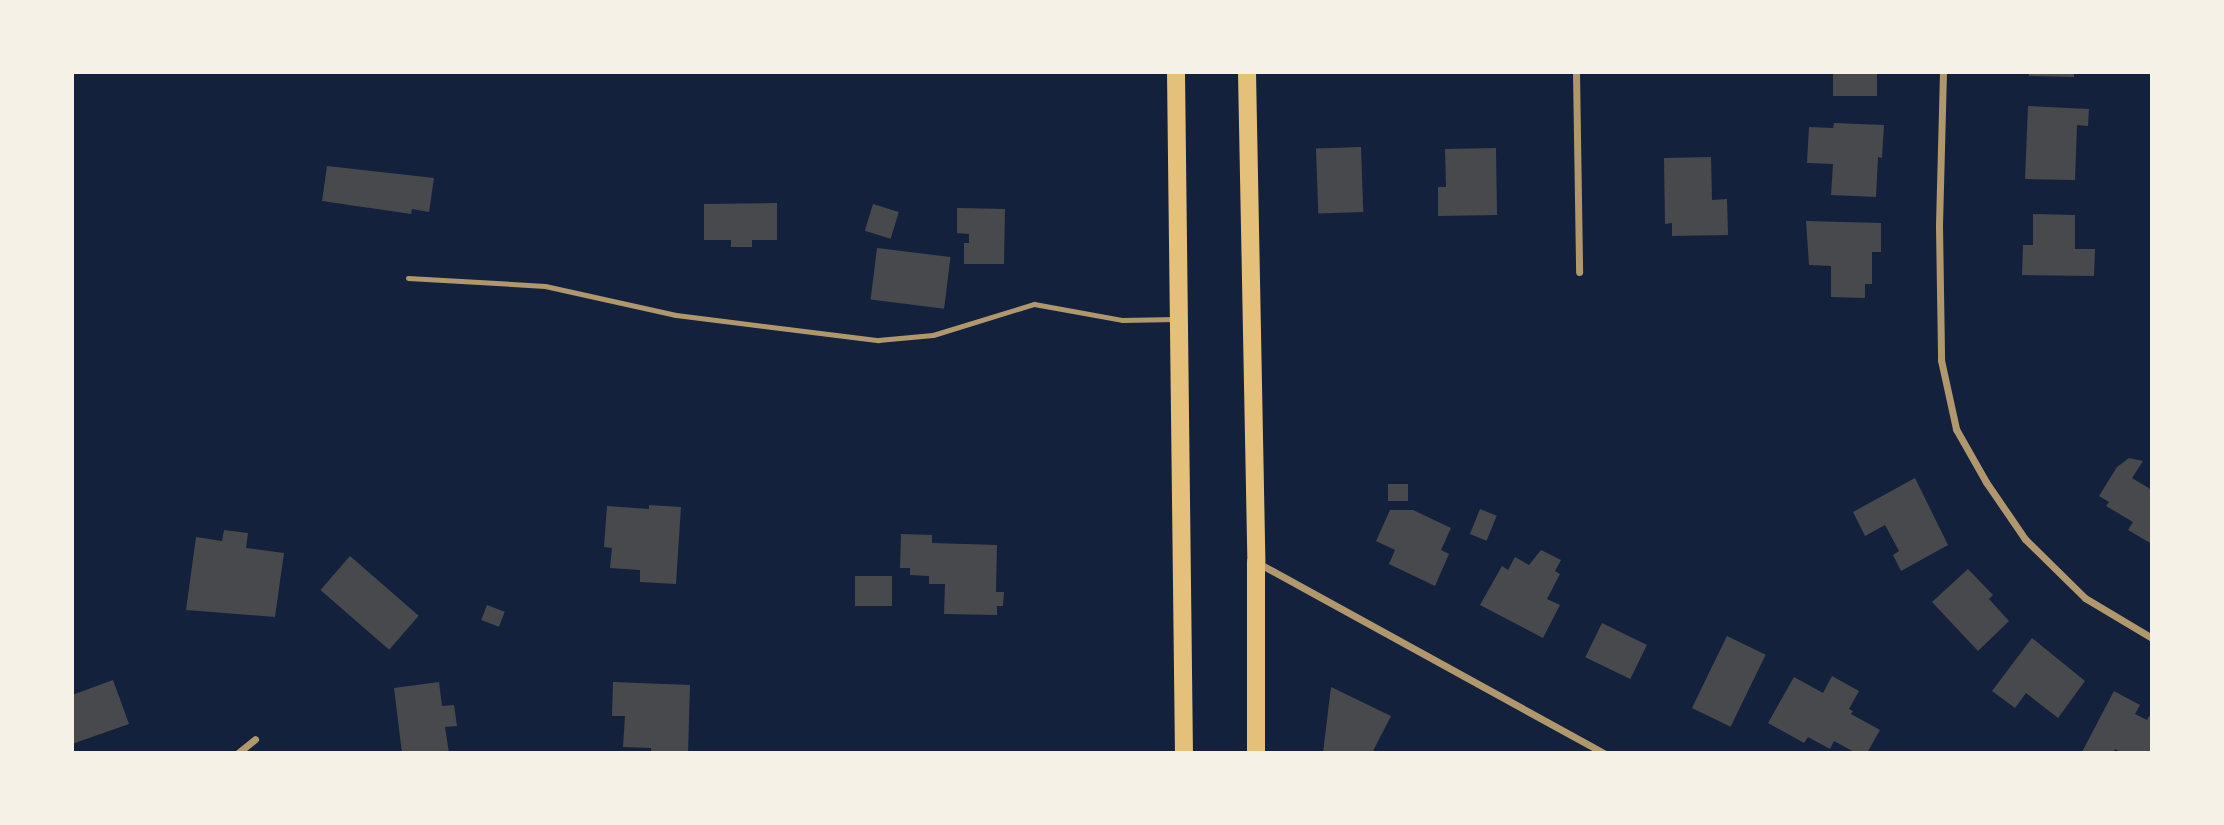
<!DOCTYPE html>
<html>
<head>
<meta charset="utf-8">
<style>
  body { margin:0 }
  #map { position:relative; width:2224px; height:825px; overflow:hidden; background:#14213d; font-family:Poppins,sans-serif }
  div>[style] { position:absolute }
  .building>* { inset:0; background:#48494c; transform-origin:0 0 }
  .service>* { height:5px; margin:-2.5px; padding:0 2.5px; transform-origin:2.5px; border-radius:2.5px; background:#b1986c }
  .minor>* { height:7px; margin:-3.5px; padding:0 3.5px; transform-origin:3.5px; border-radius:3.5px; background:#b1986c }
  .primary>* { height:18px; margin:-9px; padding:0 9px; transform-origin:9px; border-radius:9px; background:#e5c07b }
  span { translate:-50% -50%; white-space:nowrap; text-align:center; line-height:1.15; -webkit-text-stroke:7px #f6f1e7; paint-order:stroke }
  .frame { position:absolute; inset:0; border:74px solid #f6f1e7; pointer-events:none }
</style>
</head>
<body>
<div id="map">
  <div class="building">
    <div style="left:1833px;top:72px;width:44px;height:24px"></div>
    <div style="clip-path:polygon(2029px 72px,2074px 72px,2074px 77px,2029px 76px)"></div>
    <div style="clip-path:polygon(2028px 106px,2089px 109px,2088px 126px,2077px 125px,2075px 180px,2025px 179px)"></div>
    <div style="clip-path:polygon(1834px 123px,1884px 125px,1882px 158px,1878px 157px,1876px 197px,1831px 195px,1833px 164px,1807px 163px,1809px 127px,1833px 128px)"></div>
    <div style="left:1361px;top:147px;width:65px;height:45px;rotate:88deg"></div>
    <div style="clip-path:polygon(1496px 148px,1497px 215px,1438px 216px,1438px 187px,1446px 187px,1445px 149px)"></div>
    <div style="clip-path:polygon(1711px 157px,1712px 200px,1727px 199px,1728px 235px,1672px 236px,1672px 223px,1665px 224px,1664px 158px)"></div>
    <div style="clip-path:polygon(327px 166px,434px 178px,429px 212px,412px 209px,411px 214px,322px 201px)"></div>
    <div style="clip-path:polygon(777px 203px,777px 240px,752px 240px,752px 247px,731px 247px,731px 240px,704px 240px,704px 204px)"></div>
    <div style="left:873px;top:204px;width:27px;height:28px;rotate:17deg"></div>
    <div style="clip-path:polygon(957px 208px,1005px 209px,1004px 264px,964px 264px,964px 243px,969px 243px,969px 234px,957px 233px)"></div>
    <div style="clip-path:polygon(2033px 214px,2075px 215px,2075px 249px,2095px 249px,2094px 276px,2022px 275px,2023px 245px,2033px 245px)"></div>
    <div style="clip-path:polygon(1806px 221px,1881px 223px,1881px 252px,1872px 252px,1872px 284px,1865px 284px,1865px 298px,1831px 297px,1831px 266px,1809px 265px)"></div>
    <div style="left:877px;top:248px;width:74px;height:52px;rotate:7deg"></div>
    <div style="clip-path:polygon(2129px 458px,2143px 461px,2132px 478px,2152px 490px,2152px 544px,2128px 530px,2133px 522px,2106px 506px,2109px 502px,2099px 496px,2117px 467px)"></div>
    <div style="clip-path:polygon(1915px 478px,1948px 545px,1901px 571px,1893px 555px,1899px 551px,1885px 525px,1865px 536px,1853px 512px)"></div>
    <div style="left:1388px;top:484px;width:20px;height:17px"></div>
    <div style="clip-path:polygon(649px 505px,681px 507px,676px 584px,640px 582px,640px 570px,610px 568px,612px 548px,604px 547px,607px 506px,649px 509px)"></div>
    <div style="left:1480px;top:509px;width:18px;height:27px;rotate:22deg"></div>
    <div style="clip-path:polygon(1390px 510px,1413px 510px,1451px 528px,1441px 550px,1449px 554px,1435px 586px,1389px 564px,1395px 550px,1376px 541px)"></div>
    <div style="clip-path:polygon(224px 530px,248px 533px,246px 548px,284px 553px,275px 617px,186px 610px,196px 537px,222px 541px)"></div>
    <div style="clip-path:polygon(901px 534px,932px 535px,932px 543px,997px 545px,996px 592px,1004px 592px,1003px 606px,997px 606px,997px 615px,944px 614px,945px 584px,929px 584px,929px 576px,910px 575px,910px 568px,900px 568px)"></div>
    <div style="clip-path:polygon(1541px 550px,1561px 560px,1555px 571px,1560px 574px,1547px 599px,1560px 605px,1543px 638px,1480px 605px,1502px 566px,1508px 570px,1515px 557px,1529px 565px)"></div>
    <div style="left:350px;top:556px;width:91px;height:45px;rotate:41deg"></div>
    <div style="clip-path:polygon(1968px 569px,1993px 595px,1989px 599px,2009px 621px,1978px 651px,1932px 602px)"></div>
    <div style="left:855px;top:576px;width:37px;height:30px"></div>
    <div style="left:487px;top:605px;width:19px;height:16px;rotate:21deg"></div>
    <div style="left:1602px;top:623px;width:50px;height:38px;rotate:26deg"></div>
    <div style="left:1727px;top:636px;width:43px;height:80px;rotate:26deg"></div>
    <div style="clip-path:polygon(2032px 638px,2085px 681px,2058px 718px,2026px 693px,2015px 708px,1992px 691px)"></div>
    <div style="clip-path:polygon(1832px 676px,1859px 691px,1849px 709px,1853px 711px,1851px 714px,1880px 730px,1867px 753px,1856px 753px,1834px 741px,1830px 749px,1808px 737px,1804px 743px,1768px 723px,1794px 677px,1823px 693px)"></div>
    <div style="clip-path:polygon(113px 680px,129px 724px,72px 744px,72px 695px)"></div>
    <div style="clip-path:polygon(439px 682px,442px 706px,454px 705px,457px 726px,445px 727px,449px 753px,402px 753px,394px 688px)"></div>
    <div style="clip-path:polygon(613px 682px,690px 685px,688px 753px,651px 753px,651px 748px,623px 747px,625px 716px,612px 716px)"></div>
    <div style="clip-path:polygon(1331px 687px,1391px 716px,1372px 753px,1323px 753px)"></div>
    <div style="clip-path:polygon(2114px 691px,2140px 705px,2135px 714px,2147px 720px,2149px 716px,2152px 718px,2151px 753px,2123px 753px,2115px 749px,2113px 753px,2082px 752px)"></div>
  </div>
  <div class="service">
    <div style="left:408px;top:278px;width:137px;rotate:3.3deg"></div>
    <div style="left:545px;top:286px;width:134px;rotate:12.5deg"></div>
    <div style="left:676px;top:315px;width:204px;rotate:7.1deg"></div>
    <div style="left:878px;top:340px;width:55px;rotate:-5.2deg"></div>
    <div style="left:933px;top:335px;width:106px;rotate:-17.1deg"></div>
    <div style="left:1034px;top:304px;width:89px;rotate:10.3deg"></div>
    <div style="left:1122px;top:320px;width:54px;rotate:-1.1deg"></div>
  </div>
  <div class="minor">
    <div style="left:1576px;top:72px;width:200px;rotate:89.1deg"></div>
    <div style="left:1943px;top:72px;width:154px;rotate:91.5deg"></div>
    <div style="left:1939px;top:226px;width:134px;rotate:89.1deg"></div>
    <div style="left:1941px;top:360px;width:71px;rotate:77.7deg"></div>
    <div style="left:1956px;top:429px;width:61px;rotate:60.5deg"></div>
    <div style="left:1986px;top:482px;width:69px;rotate:55.6deg"></div>
    <div style="left:2025px;top:539px;width:84px;rotate:44.5deg"></div>
    <div style="left:2085px;top:598px;width:78px;rotate:30.8deg"></div>
    <div style="left:1258px;top:563px;width:395px;rotate:28.8deg"></div>
    <div style="left:238px;top:753px;width:22px;rotate:-39deg"></div>
  </div>
  <div class="primary">
    <div style="left:1176px;top:72px;width:681px;rotate:89.33deg"></div>
    <div style="left:1247px;top:72px;width:490px;rotate:88.9deg"></div>
    <div style="left:1256px;top:562px;width:191px;rotate:90deg"></div>
  </div>
  <div class="frame"></div>
</div>
</body>
</html>
